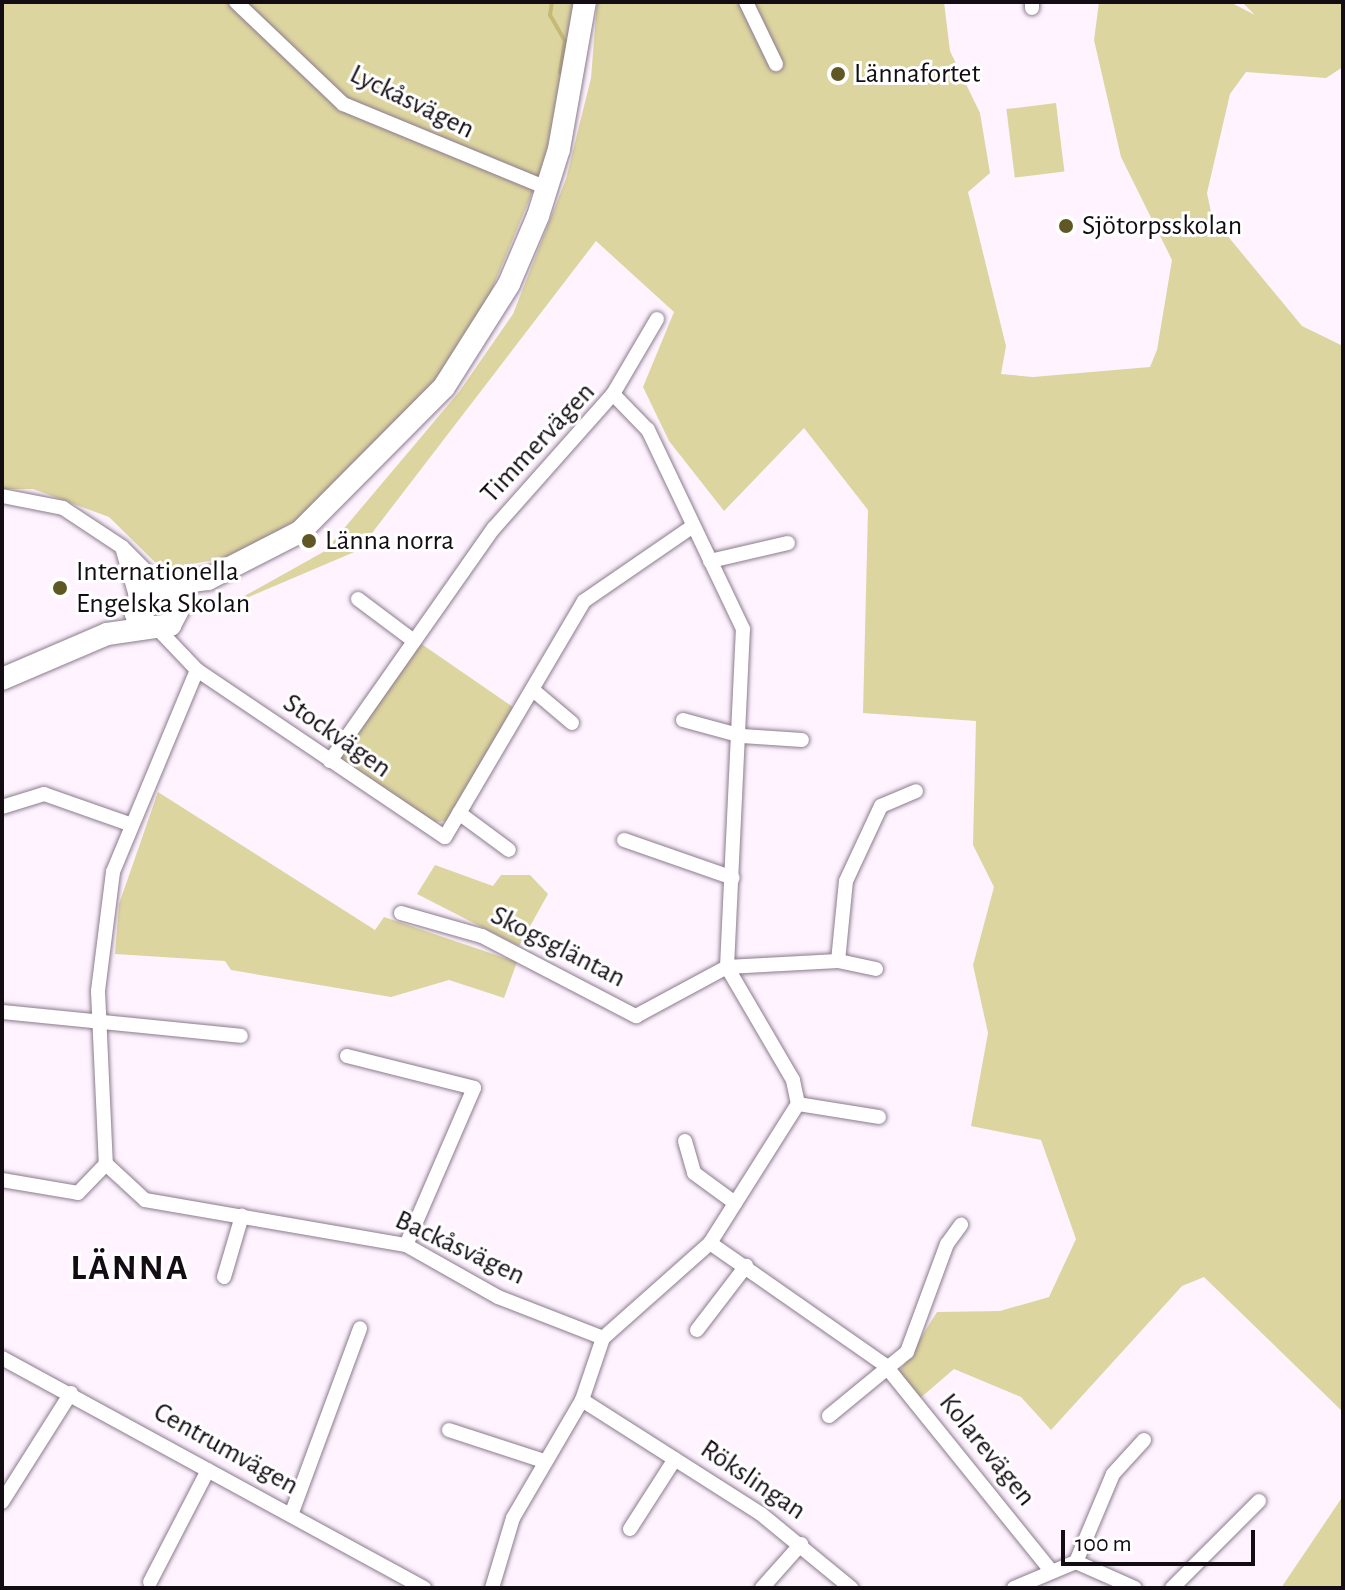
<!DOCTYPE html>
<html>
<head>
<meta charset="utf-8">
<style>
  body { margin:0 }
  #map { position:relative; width:1345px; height:1590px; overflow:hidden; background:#fef3ff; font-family:"Alegreya Sans",sans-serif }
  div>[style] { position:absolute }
  .green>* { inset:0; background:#ddd59f; transform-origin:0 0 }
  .round { border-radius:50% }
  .stream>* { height:4px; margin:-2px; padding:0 2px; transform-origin:2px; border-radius:2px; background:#c4ba76 }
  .roads { filter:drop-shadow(0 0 2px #8b7b8c) drop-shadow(0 0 2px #8b7b8c) }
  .street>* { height:14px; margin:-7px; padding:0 7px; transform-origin:7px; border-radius:7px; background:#fff }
  .secondary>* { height:22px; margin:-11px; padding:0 11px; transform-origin:11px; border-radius:11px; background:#fff }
  .dots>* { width:22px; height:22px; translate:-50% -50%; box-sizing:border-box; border:4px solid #fff; border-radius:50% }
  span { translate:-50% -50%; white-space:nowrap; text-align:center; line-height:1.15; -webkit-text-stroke:6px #fff; paint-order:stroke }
  .poi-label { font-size:28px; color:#130d13 }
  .left { translate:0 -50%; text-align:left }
  .street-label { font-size:28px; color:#130d13 }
  .district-label { font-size:36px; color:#130d13; font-weight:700; letter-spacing:2px }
  .frame { position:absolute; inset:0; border:4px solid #130d13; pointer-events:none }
  .scale { position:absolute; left:1061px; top:1530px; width:194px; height:36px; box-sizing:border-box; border:4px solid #130d13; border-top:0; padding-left:10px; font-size:24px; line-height:28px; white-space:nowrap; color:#130d13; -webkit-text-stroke:6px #fff; paint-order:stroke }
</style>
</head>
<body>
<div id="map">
  <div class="green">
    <div style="clip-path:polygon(2px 2px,576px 2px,549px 152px,481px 316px,430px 391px,307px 514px,233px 557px,162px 569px,109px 517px,33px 489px,2px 489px)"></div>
    <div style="clip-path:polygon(597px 2px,944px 2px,950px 51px,980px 113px,990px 173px,968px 192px,1006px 346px,1001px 374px,1033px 377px,1150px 367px,1157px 350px,1172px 260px,1121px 157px,1094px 40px,1099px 2px,1230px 2px,1255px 15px,1242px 2px,1343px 2px,1343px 67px,1326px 78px,1246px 72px,1230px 94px,1207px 193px,1212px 217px,1302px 326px,1343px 346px,1343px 1412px,1204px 1277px,1182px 1286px,1051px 1430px,1021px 1397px,954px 1369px,918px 1400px,898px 1374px,937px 1312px,1000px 1311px,1049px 1297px,1076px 1239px,1041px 1140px,971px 1126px,988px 1033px,973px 965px,994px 887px,973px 845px,976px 721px,863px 713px,868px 510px,804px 428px,724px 511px,669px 441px,643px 387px,674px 312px,596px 241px,359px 550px,223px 608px,325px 551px,459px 392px,513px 314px,566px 179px,591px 78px)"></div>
    <div style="left:1056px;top:103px;width:69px;height:50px;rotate:83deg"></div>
    <div class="round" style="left:148px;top:596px;width:20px;height:20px"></div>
    <div style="clip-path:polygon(420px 643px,516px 709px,448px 821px,423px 823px,335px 759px)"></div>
    <div style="clip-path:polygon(158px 792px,375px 930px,384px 917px,517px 962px,504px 998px,449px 980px,391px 997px,231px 970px,225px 961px,115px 954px,119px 904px)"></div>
    <div style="clip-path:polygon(435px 865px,493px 886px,501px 875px,530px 875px,548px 894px,519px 946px,417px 894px)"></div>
    <div style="clip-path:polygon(1343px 1496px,1343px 1588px,1281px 1588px)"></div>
  </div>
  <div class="stream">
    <div style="left:552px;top:2px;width:13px;rotate:99deg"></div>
    <div style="left:550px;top:15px;width:30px;rotate:60deg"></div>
    <div style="left:565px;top:41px;width:32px;rotate:99deg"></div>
  </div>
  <div class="roads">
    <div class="street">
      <div style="left:236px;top:2px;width:148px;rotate:43.6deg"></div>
      <div style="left:343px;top:104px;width:221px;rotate:22.4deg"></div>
      <div style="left:746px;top:2px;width:69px;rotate:64.2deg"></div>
      <div style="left:1032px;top:2px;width:6px;rotate:90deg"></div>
      <div style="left:2px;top:496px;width:62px;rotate:11.1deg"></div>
      <div style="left:63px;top:508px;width:71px;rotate:33.5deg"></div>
      <div style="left:122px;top:547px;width:49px;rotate:45deg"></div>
      <div style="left:122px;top:547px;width:51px;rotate:74.1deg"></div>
      <div style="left:710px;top:561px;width:80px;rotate:-13deg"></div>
      <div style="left:358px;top:599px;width:70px;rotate:36.9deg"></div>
      <div style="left:157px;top:628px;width:58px;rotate:46.4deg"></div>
      <div style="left:197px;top:670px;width:299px;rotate:34deg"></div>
      <div style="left:445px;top:837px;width:274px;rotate:-59.5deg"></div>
      <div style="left:584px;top:601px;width:132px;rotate:-34.5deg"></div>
      <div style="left:197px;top:670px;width:219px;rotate:112.6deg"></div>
      <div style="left:113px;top:872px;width:120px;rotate:97.2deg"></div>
      <div style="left:98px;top:991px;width:173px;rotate:87.4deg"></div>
      <div style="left:106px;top:1164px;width:53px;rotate:42.7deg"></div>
      <div style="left:145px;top:1200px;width:265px;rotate:9.8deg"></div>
      <div style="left:406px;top:1245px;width:106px;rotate:29.5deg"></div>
      <div style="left:498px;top:1297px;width:113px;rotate:21.3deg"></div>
      <div style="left:533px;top:690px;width:51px;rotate:40.2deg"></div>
      <div style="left:683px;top:720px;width:61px;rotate:15.2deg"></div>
      <div style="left:742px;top:736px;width:60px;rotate:3.8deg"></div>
      <div style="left:330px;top:761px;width:285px;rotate:-54.9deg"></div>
      <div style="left:494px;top:528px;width:179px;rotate:-48.4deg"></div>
      <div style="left:613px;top:394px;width:87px;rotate:-59.6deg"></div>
      <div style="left:2px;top:807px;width:44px;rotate:-17.2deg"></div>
      <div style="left:44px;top:794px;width:93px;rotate:19.4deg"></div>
      <div style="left:459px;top:813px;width:62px;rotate:36.5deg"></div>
      <div style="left:624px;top:840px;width:115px;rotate:19.2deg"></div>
      <div style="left:401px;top:913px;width:84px;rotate:15.9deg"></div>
      <div style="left:482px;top:936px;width:174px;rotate:27.5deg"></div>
      <div style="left:636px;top:1016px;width:103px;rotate:-28.3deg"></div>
      <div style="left:727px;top:967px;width:111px;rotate:-3.1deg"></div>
      <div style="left:876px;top:969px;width:39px;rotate:-168deg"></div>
      <div style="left:838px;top:961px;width:80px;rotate:-84.3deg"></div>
      <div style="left:846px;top:881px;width:83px;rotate:-65deg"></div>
      <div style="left:881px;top:806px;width:38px;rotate:-23deg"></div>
      <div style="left:2px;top:1012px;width:240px;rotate:5.7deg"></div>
      <div style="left:347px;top:1056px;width:131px;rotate:14.1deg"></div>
      <div style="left:474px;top:1088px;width:171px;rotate:113.4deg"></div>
      <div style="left:798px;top:1104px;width:82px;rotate:9.1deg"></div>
      <div style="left:685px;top:1141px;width:33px;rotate:74deg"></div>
      <div style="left:694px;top:1173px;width:51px;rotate:36.2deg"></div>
      <div style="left:2px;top:1180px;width:77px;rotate:9.7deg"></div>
      <div style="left:78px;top:1193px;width:40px;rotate:-46deg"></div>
      <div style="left:710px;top:1243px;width:213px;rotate:34.9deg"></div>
      <div style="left:885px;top:1365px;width:261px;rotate:51.1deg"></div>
      <div style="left:224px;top:1277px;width:64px;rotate:-73.6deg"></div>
      <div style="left:697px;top:1330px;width:81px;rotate:-52.6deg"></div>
      <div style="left:2px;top:1358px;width:481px;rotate:28.6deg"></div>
      <div style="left:582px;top:1400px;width:212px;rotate:32.5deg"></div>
      <div style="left:761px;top:1514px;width:117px;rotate:39.4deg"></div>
      <div style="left:829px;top:1416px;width:101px;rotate:-39.4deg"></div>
      <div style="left:907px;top:1352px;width:115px;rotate:-69.7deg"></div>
      <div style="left:947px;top:1244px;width:24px;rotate:-54deg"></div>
      <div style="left:449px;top:1430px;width:100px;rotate:18.1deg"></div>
      <div style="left:2px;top:1502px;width:129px;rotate:-57.7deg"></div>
      <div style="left:291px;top:1515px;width:199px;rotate:-69.7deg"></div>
      <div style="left:630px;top:1529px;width:83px;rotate:-57.3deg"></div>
      <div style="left:1076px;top:1562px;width:95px;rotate:-67.2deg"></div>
      <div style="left:1113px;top:1474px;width:46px;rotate:-47.6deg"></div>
      <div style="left:150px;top:1582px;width:126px;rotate:-62.6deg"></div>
      <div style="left:492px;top:1588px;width:73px;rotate:-73.3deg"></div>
      <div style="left:513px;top:1518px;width:137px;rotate:-59.7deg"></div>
      <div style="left:582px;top:1400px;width:65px;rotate:-71.3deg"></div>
      <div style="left:603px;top:1338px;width:143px;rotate:-41.6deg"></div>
      <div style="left:710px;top:1243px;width:165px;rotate:-57.7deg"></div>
      <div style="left:798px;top:1104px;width:25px;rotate:-102deg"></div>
      <div style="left:793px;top:1080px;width:131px;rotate:-120.3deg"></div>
      <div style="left:727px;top:967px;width:338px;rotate:-87.3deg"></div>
      <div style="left:743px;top:629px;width:221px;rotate:-115.5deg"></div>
      <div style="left:648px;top:430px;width:50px;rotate:-134.2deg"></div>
      <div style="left:762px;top:1588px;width:59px;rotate:-48.4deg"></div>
      <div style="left:1014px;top:1588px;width:67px;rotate:-22.8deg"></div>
      <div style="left:1076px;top:1562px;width:64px;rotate:23.8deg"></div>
      <div style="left:1172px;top:1588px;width:123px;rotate:-45deg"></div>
    </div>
    <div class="secondary">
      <div style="left:150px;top:627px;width:19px;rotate:-137deg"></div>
      <div style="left:136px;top:614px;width:26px;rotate:-79deg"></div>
      <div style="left:141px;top:588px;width:68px;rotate:-7.7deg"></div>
      <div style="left:208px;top:579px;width:103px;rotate:-27.1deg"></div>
      <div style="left:300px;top:532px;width:204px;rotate:-45.2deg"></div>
      <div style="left:444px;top:387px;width:122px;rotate:-57.7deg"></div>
      <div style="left:509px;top:284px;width:74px;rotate:-66.9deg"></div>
      <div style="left:538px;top:216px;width:70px;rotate:-72.6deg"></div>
      <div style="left:559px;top:149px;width:149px;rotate:-80deg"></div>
      <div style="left:2px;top:679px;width:114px;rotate:-23.2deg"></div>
      <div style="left:107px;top:634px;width:64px;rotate:-8.1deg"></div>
      <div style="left:170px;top:625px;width:24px;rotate:-62deg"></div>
      <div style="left:181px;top:604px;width:26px;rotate:-126deg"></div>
    </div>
  </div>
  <div class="dots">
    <div style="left:838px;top:74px;background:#605824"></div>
    <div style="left:1066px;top:226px;background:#605824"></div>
    <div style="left:309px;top:541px;background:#605824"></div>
    <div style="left:60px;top:588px;background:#605824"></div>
  </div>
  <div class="poi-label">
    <span class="left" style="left:854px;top:74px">Lännafortet</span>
    <span class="left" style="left:1082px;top:226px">Sjötorpsskolan</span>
    <span class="left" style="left:325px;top:541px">Länna norra</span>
    <span class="left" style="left:76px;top:588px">Internationella<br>Engelska Skolan</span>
  </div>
  <div class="street-label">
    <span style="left:412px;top:102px;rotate:26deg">Lyckåsvägen</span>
    <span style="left:538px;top:443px;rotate:-47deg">Timmervägen</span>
    <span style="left:337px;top:736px;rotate:35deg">Stockvägen</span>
    <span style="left:558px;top:947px;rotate:27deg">Skogsgläntan</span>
    <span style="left:460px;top:1248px;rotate:25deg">Backåsvägen</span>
    <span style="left:226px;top:1449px;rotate:29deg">Centrumvägen</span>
    <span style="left:987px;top:1450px;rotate:51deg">Kolarevägen</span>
    <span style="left:753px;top:1480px;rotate:34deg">Rökslingan</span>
  </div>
  <div class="district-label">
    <span style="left:130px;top:1269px">LÄNNA</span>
  </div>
  <div class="frame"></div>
  <div class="scale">100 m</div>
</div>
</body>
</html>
